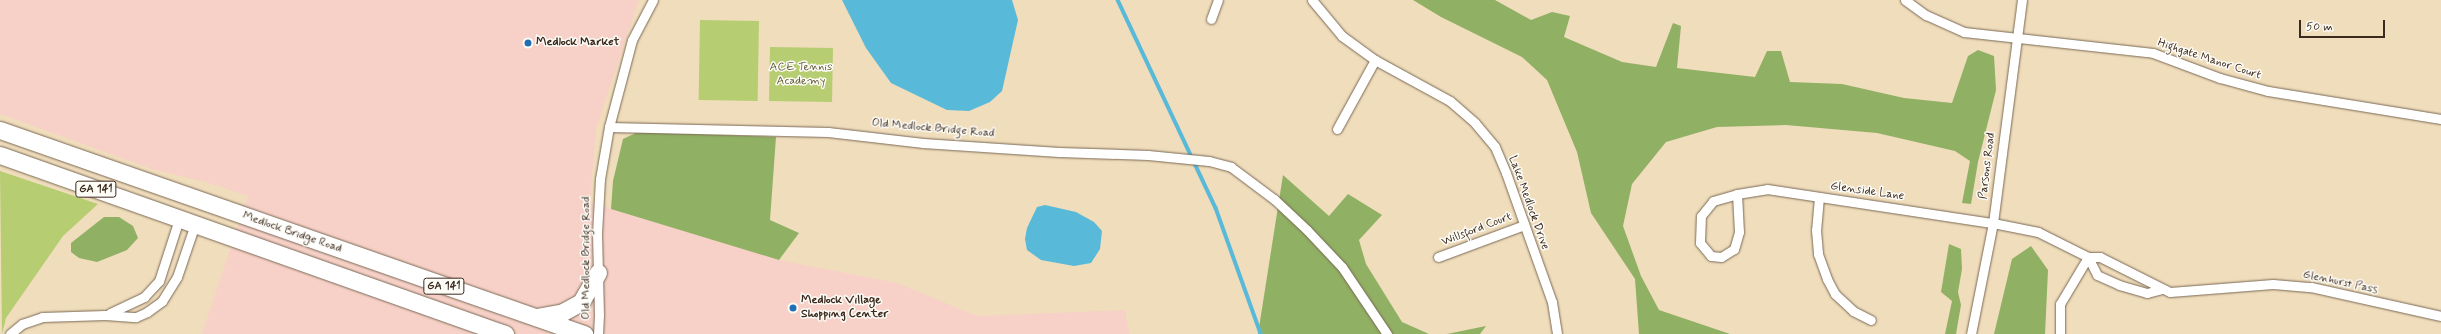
<!DOCTYPE html>
<html>
<head>
<meta charset="utf-8">
<style>
  body { margin:0 }
  #map { position:relative; width:2441px; height:334px; overflow:hidden; background:#f0ddbc; font-family:Mynerve,sans-serif }
  div>[style] { position:absolute }
  .built>* { inset:0; background:#f7d1c7 }
  .green>* { inset:0; background:#b6cd72; transform-origin:0 0 }
  .forest>* { inset:0; background:#90b064 }
  .water>* { inset:0; background:#59b9d8 }
  .stream>* { height:3.5px; margin:-1.75px; padding:0 1.75px; transform-origin:1.75px; border-radius:1.75px; background:#59b9d8 }
  .roads { filter:drop-shadow(0 0 1px #7a6955) drop-shadow(0 0 1px #7a6955) }
  .street>* { height:9px; margin:-4.5px; padding:0 4.5px; transform-origin:4.5px; border-radius:4.5px; background:#fff }
  .highway>* { height:17px; margin:-8.5px; padding:0 8.5px; transform-origin:8.5px; border-radius:8.5px; background:#fff }
  .dots>* { width:11px; height:11px; translate:-50% -50%; box-sizing:border-box; border:2px solid #fdfcf7; border-radius:50% }
  span { translate:-50% -50%; white-space:nowrap; text-align:center; line-height:1.15; -webkit-text-stroke:3px #fdfcf7; paint-order:stroke }
  .shield-label span { padding:1px 3px; background:#fdfcf7; border:1px solid; border-radius:3px; -webkit-text-stroke-width:0 }
  .shield-label { font-size:11px; color:#3b2a1e; font-weight:700 }
  .poi-label { font-size:12px; color:#3b2a1e; font-weight:700 }
  .left { translate:0 -50%; text-align:left }
  .street-label { font-size:12px; color:#3b2a1e }
  .park-label { font-size:12px; color:#605b37 }
  .scale { position:absolute; left:2299px; top:20px; width:86px; height:18px; box-sizing:border-box; border:2px solid #3b2a1e; border-top:0; padding-left:5px; font-size:12px; line-height:14px; white-space:nowrap; color:#3b2a1e; -webkit-text-stroke:3px #fdfcf7; paint-order:stroke }
</style>
</head>
<body>
<div id="map">
  <div class="built">
    <div style="clip-path:polygon(0 0,639px 0,596px 129px,590px 202px,779px 260px,897px 283px,977px 316px,1125px 310px,1129px 334px,202px 334px,248px 196px,213px 184px,152px 169px,0 114px)"></div>
  </div>
  <div class="green">
    <div style="left:700px;top:20px;width:59px;height:80px;rotate:1deg"></div>
    <div style="left:770px;top:47px;width:63px;height:54px;rotate:1deg"></div>
    <div style="clip-path:polygon(0 171px,98px 204px,63px 236px,6px 318px,2px 334px)"></div>
  </div>
  <div class="forest">
    <div style="clip-path:polygon(1413px 0,1495px 0,1531px 20px,1552px 12px,1570px 16px,1564px 37px,1622px 62px,1656px 67px,1673px 23px,1681px 26px,1677px 68px,1755px 77px,1767px 51px,1781px 51px,1790px 82px,1842px 84px,1904px 98px,1952px 103px,1968px 56px,1978px 50px,1994px 56px,1996px 90px,1978px 162px,1971px 204px,1962px 203px,1970px 161px,1955px 151px,1877px 133px,1786px 125px,1717px 127px,1666px 142px,1632px 184px,1623px 226px,1641px 276px,1659px 310px,1730px 334px,1639px 334px,1635px 279px,1591px 213px,1577px 152px,1547px 80px,1522px 57px,1441px 17px)"></div>
    <div style="clip-path:polygon(638px 132px,776px 137px,770px 220px,799px 233px,779px 260px,611px 209px,613px 181px,623px 139px)"></div>
    <div style="clip-path:polygon(1283px 175px,1329px 216px,1348px 194px,1382px 215px,1359px 240px,1366px 264px,1402px 322px,1429px 334px,1258px 334px)"></div>
    <div style="clip-path:polygon(104px 217px,119px 217px,133px 226px,138px 238px,127px 250px,97px 262px,79px 258px,71px 252px,71px 243px)"></div>
    <div style="clip-path:polygon(1949px 244px,1961px 249px,1962px 269px,1958px 292px,1961px 305px,1956px 334px,1945px 334px,1952px 301px,1941px 292px)"></div>
    <div style="clip-path:polygon(2031px 246px,2048px 270px,2045px 334px,1994px 334px,2012px 259px)"></div>
    <div style="clip-path:polygon(1486px 326px,1480px 334px,1447px 334px)"></div>
  </div>
  <div class="water">
    <div style="clip-path:polygon(842px 0,1012px 0,1018px 20px,1002px 91px,990px 102px,969px 111px,947px 110px,891px 83px,866px 48px)"></div>
    <div style="clip-path:polygon(1045px 205px,1076px 212px,1094px 222px,1102px 231px,1100px 249px,1091px 263px,1074px 266px,1041px 260px,1027px 250px,1025px 239px,1027px 228px,1037px 207px)"></div>
  </div>
  <div class="stream">
    <div style="left:1118px;top:0;width:230px;rotate:64.8deg"></div>
    <div style="left:1216px;top:208px;width:134px;rotate:70.3deg"></div>
  </div>
  <div class="roads">
    <div class="street">
      <div style="left:1312px;top:0;width:47px;rotate:50.2deg"></div>
      <div style="left:1342px;top:36px;width:41px;rotate:36deg"></div>
      <div style="left:1375px;top:60px;width:85px;rotate:28.7deg"></div>
      <div style="left:1450px;top:101px;width:33px;rotate:41deg"></div>
      <div style="left:1475px;top:123px;width:31px;rotate:50deg"></div>
      <div style="left:1495px;top:147px;width:28px;rotate:67deg"></div>
      <div style="left:1506px;top:173px;width:137px;rotate:70.4deg"></div>
      <div style="left:1552px;top:302px;width:32px;rotate:81deg"></div>
      <div style="left:1905px;top:0;width:26px;rotate:36deg"></div>
      <div style="left:1926px;top:15px;width:42px;rotate:24.1deg"></div>
      <div style="left:1964px;top:32px;width:190px;rotate:6.3deg"></div>
      <div style="left:2153px;top:53px;width:72px;rotate:20.5deg"></div>
      <div style="left:2220px;top:78px;width:50px;rotate:15.2deg"></div>
      <div style="left:2268px;top:91px;width:175px;rotate:9.2deg"></div>
      <div style="left:1211px;top:19px;width:20px;rotate:-70deg"></div>
      <div style="left:609px;top:127px;width:219px;rotate:1.3deg"></div>
      <div style="left:828px;top:132px;width:96px;rotate:6.6deg"></div>
      <div style="left:923px;top:143px;width:136px;rotate:3.8deg"></div>
      <div style="left:1059px;top:152px;width:89px;rotate:1.9deg"></div>
      <div style="left:1148px;top:155px;width:61px;rotate:5.6deg"></div>
      <div style="left:1209px;top:161px;width:23px;rotate:15deg"></div>
      <div style="left:1231px;top:167px;width:54px;rotate:36.7deg"></div>
      <div style="left:1274px;top:199px;width:45px;rotate:43.2deg"></div>
      <div style="left:1307px;top:230px;width:51px;rotate:46.6deg"></div>
      <div style="left:1342px;top:267px;width:81px;rotate:56.1deg"></div>
      <div style="left:1337px;top:129px;width:79px;rotate:-61.2deg"></div>
      <div style="left:1737px;top:194px;width:30px;rotate:-9deg"></div>
      <div style="left:1767px;top:189px;width:229px;rotate:8.6deg"></div>
      <div style="left:1993px;top:223px;width:46px;rotate:11.3deg"></div>
      <div style="left:2038px;top:232px;width:56px;rotate:26.6deg"></div>
      <div style="left:2088px;top:257px;width:12px"></div>
      <div style="left:2100px;top:257px;width:78px;rotate:26.6deg"></div>
      <div style="left:2170px;top:292px;width:103px;rotate:-4.4deg"></div>
      <div style="left:2273px;top:284px;width:38px;rotate:5deg"></div>
      <div style="left:2311px;top:287px;width:133px;rotate:12.6deg"></div>
      <div style="left:1737px;top:194px;width:38px;rotate:87deg"></div>
      <div style="left:1739px;top:232px;width:18px;rotate:106deg"></div>
      <div style="left:1734px;top:249px;width:15px;rotate:148deg"></div>
      <div style="left:1721px;top:257px;width:10px;rotate:-174deg"></div>
      <div style="left:1711px;top:256px;width:17px;rotate:-130deg"></div>
      <div style="left:1700px;top:243px;width:27px;rotate:-88deg"></div>
      <div style="left:1701px;top:216px;width:19px;rotate:-51deg"></div>
      <div style="left:1713px;top:201px;width:25px;rotate:-16deg"></div>
      <div style="left:1819px;top:197px;width:33px;rotate:95deg"></div>
      <div style="left:1816px;top:230px;width:24px;rotate:85deg"></div>
      <div style="left:1818px;top:254px;width:27px;rotate:70deg"></div>
      <div style="left:1827px;top:279px;width:17px;rotate:62deg"></div>
      <div style="left:1835px;top:294px;width:25px;rotate:43deg"></div>
      <div style="left:1853px;top:311px;width:20px;rotate:27deg"></div>
      <div style="left:1438px;top:257px;width:92px;rotate:-20.4deg"></div>
      <div style="left:2088px;top:257px;width:20px;rotate:63deg"></div>
      <div style="left:2097px;top:275px;width:24px;rotate:24deg"></div>
      <div style="left:2119px;top:285px;width:29px;rotate:16deg"></div>
      <div style="left:2147px;top:293px;width:16px;rotate:-15deg"></div>
      <div style="left:110px;top:313px;width:38px;rotate:-25deg"></div>
      <div style="left:144px;top:297px;width:22px;rotate:-47deg"></div>
      <div style="left:159px;top:281px;width:65px;rotate:-72.1deg"></div>
      <div style="left:10px;top:334px;width:16px;rotate:-40deg"></div>
      <div style="left:22px;top:324px;width:21px;rotate:-19deg"></div>
      <div style="left:42px;top:317px;width:63px;rotate:-1.8deg"></div>
      <div style="left:105px;top:315px;width:31px;rotate:4deg"></div>
      <div style="left:136px;top:317px;width:12px;rotate:-24deg"></div>
      <div style="left:147px;top:312px;width:19px;rotate:-36deg"></div>
      <div style="left:162px;top:301px;width:28px;rotate:-58deg"></div>
      <div style="left:177px;top:277px;width:56px;rotate:-71.2deg"></div>
      <div style="left:598px;top:334px;width:19px;rotate:-87deg"></div>
      <div style="left:599px;top:315px;width:81px;rotate:-91.4deg"></div>
      <div style="left:597px;top:234px;width:55px;rotate:-86.9deg"></div>
      <div style="left:600px;top:179px;width:53px;rotate:-80.2deg"></div>
      <div style="left:609px;top:127px;width:90px;rotate:-75.2deg"></div>
      <div style="left:632px;top:40px;width:45px;rotate:-62.3deg"></div>
      <div style="left:1971px;top:334px;width:113px;rotate:-78.8deg"></div>
      <div style="left:1993px;top:223px;width:225px;rotate:-82.6deg"></div>
      <div style="left:2060px;top:334px;width:30px;rotate:-90deg"></div>
      <div style="left:2060px;top:304px;width:55px;rotate:-59.2deg"></div>
    </div>
    <div class="highway">
      <div style="left:0;top:130px;width:619px;rotate:19.26deg"></div>
      <div style="left:0;top:155px;width:536px;rotate:19.52deg"></div>
      <div style="left:536px;top:317px;width:27px;rotate:-10deg"></div>
      <div style="left:563px;top:312px;width:21px;rotate:-29deg"></div>
      <div style="left:581px;top:302px;width:34px;rotate:-60deg"></div>
    </div>
  </div>
  <div class="dots">
    <div style="left:528px;top:43px;background:#1f6fb2"></div>
    <div style="left:793px;top:308px;background:#1f6fb2"></div>
  </div>
  <div class="shield-label">
    <span style="left:96px;top:189px">GA 141</span>
    <span style="left:444px;top:286px">GA 141</span>
  </div>
  <div class="poi-label">
    <span class="left" style="left:536px;top:43px">Medlock Market</span>
    <span class="left" style="left:801px;top:308px">Medlock Village<br>Shopping Center</span>
  </div>
  <div class="street-label">
    <span style="left:2209px;top:60px;rotate:18deg">Highgate Manor Court</span>
    <span style="left:933px;top:129px;rotate:5deg">Old Medlock Bridge Road</span>
    <span style="left:1988px;top:166px;rotate:-83deg">Parsons Road</span>
    <span style="left:1867px;top:192px;rotate:8deg">Glenside Lane</span>
    <span style="left:1528px;top:203px;rotate:70deg">Lake Medlock Drive</span>
    <span style="left:1477px;top:230px;rotate:-21deg">Willsford Court</span>
    <span style="left:292px;top:233px;rotate:19deg">Medlock Bridge Road</span>
    <span style="left:587px;top:258px;rotate:-90deg">Old Medlock Bridge Road</span>
    <span style="left:2340px;top:283px;rotate:12deg">Glenhurst Pass</span>
  </div>
  <div class="park-label">
    <span style="left:801px;top:75px">ACE Tennis<br>Academy</span>
  </div>
  <div class="scale">50 m</div>
</div>
</body>
</html>
